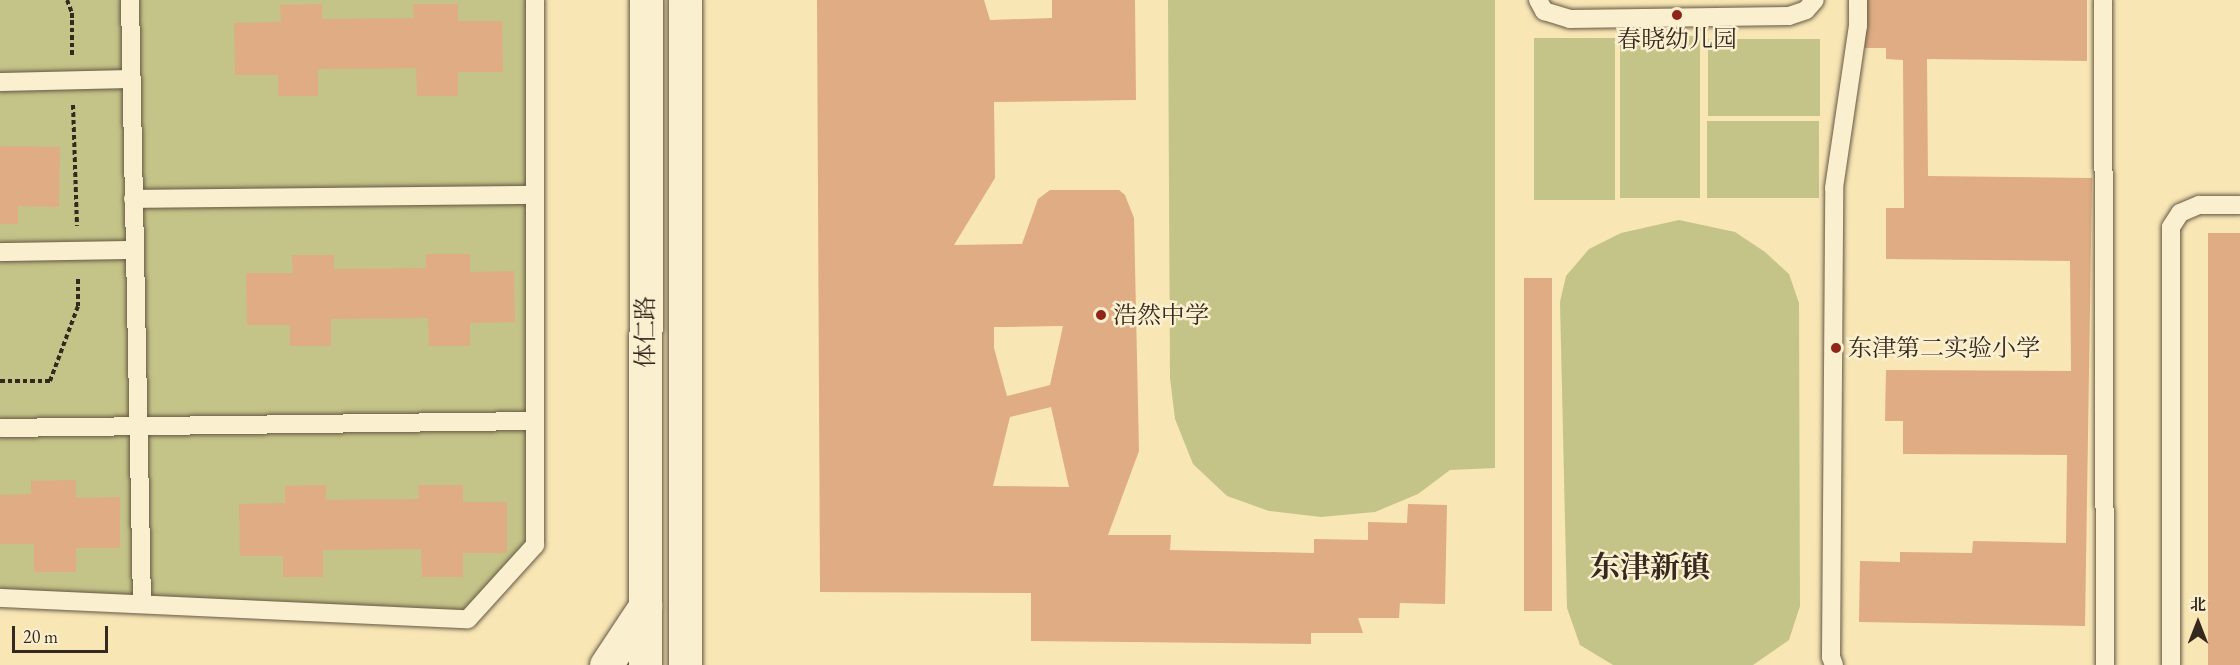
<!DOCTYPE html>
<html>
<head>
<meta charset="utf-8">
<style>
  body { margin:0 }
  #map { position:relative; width:2240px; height:665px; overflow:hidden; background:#f8e6b5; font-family:"EB Garamond","Noto Serif SC",serif }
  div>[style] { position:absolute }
  .green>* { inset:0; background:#c4c388; transform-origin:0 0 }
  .building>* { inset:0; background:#dfac84; transform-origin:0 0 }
  .path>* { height:4px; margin-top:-2px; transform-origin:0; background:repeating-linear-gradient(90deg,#35291f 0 4.5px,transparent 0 7.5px) }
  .roads { filter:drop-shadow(0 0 2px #665844) drop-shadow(0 0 2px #665844) }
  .service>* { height:18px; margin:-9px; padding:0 9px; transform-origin:9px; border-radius:9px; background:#faefcf }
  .tertiary>* { height:33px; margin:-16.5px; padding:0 16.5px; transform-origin:16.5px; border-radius:16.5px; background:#faefcf }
  .dots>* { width:16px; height:16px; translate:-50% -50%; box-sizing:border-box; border:3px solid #faefcf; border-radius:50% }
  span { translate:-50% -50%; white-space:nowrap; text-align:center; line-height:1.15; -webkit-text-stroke:5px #faefcf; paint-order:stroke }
  .poi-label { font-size:24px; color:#35291f }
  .left { translate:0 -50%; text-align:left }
  .street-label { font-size:24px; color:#35291f }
  .district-label { font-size:30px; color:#35291f; font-weight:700 }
  .north { position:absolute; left:2168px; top:593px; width:60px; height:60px; -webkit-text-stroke:4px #faefcf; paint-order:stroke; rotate:0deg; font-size:16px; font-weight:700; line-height:24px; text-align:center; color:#35291f }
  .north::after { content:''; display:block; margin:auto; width:21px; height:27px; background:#35291f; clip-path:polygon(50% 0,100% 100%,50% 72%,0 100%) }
  .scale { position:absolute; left:12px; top:626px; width:96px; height:27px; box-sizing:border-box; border:3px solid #35291f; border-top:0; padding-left:8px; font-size:18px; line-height:21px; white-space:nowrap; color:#35291f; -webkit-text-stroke:4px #faefcf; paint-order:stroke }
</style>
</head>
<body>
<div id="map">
  <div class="green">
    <div style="clip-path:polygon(0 0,535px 0,535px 545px,468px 619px,0 598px)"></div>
    <div style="clip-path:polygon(1168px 0,1495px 0,1495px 468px,1450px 470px,1418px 494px,1375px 512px,1321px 517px,1269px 511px,1227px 496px,1193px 464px,1175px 419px,1170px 378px)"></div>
    <div style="left:1620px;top:36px;width:80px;height:162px"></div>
    <div style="left:1534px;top:38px;width:81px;height:162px"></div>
    <div style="left:1708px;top:39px;width:112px;height:77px"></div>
    <div style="left:1707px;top:121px;width:112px;height:77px"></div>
    <div style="clip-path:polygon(1679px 220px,1735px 232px,1765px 252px,1789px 274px,1799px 303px,1800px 606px,1789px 640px,1753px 665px,1613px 665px,1580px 645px,1567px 608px,1560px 302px,1566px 276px,1589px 249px,1621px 233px)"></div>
  </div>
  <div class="building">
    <div style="clip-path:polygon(evenodd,817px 0,984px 0,990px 20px,1052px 18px,1052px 0,1135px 0,1136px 100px,994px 102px,995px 178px,954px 245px,1022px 244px,1038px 199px,1050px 190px,1119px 190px,1125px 195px,1134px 218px,1139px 451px,1108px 535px,1171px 535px,1170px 550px,1314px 553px,1314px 539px,1368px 540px,1368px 522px,1407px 523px,1408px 504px,1447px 505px,1445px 604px,1400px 603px,1399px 618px,1358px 618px,1363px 633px,1311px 633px,1311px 644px,1031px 641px,1031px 593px,820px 592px,817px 0,1063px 326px,1050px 385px,1007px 396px,994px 348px,994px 327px,1063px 326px,817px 0,1051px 407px,1069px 487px,993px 486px,1010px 417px,1051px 407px)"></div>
    <div style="clip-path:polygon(1866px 0,2087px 0,2087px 61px,1927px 59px,1928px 176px,2092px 178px,2085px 626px,1859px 622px,1860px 561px,1900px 562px,1900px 552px,1972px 553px,1973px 541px,2066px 543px,2067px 455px,1903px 454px,1903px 421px,1885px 421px,1886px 370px,2071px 371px,2070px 261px,1886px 259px,1886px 208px,1904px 208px,1903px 60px,1886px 59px,1886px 48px,1865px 48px)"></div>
    <div style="clip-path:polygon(322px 4px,322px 19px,414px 18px,413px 4px,458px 4px,458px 21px,502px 21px,503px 72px,458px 72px,458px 96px,417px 96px,416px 68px,318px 69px,318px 96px,278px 96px,278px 75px,235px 75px,234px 23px,281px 22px,280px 5px)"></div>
    <div style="clip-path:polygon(0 146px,60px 147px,59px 207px,18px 206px,18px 224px,0 224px)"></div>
    <div style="left:2240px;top:233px;width:432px;height:32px;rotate:90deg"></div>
    <div style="clip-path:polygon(426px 254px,470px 254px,470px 272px,514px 271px,515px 322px,470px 323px,470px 346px,429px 346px,428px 318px,331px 319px,331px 346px,290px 346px,290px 325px,247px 325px,246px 273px,293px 273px,292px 255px,334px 255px,334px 269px,426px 268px)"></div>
    <div style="left:1524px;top:278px;width:28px;height:333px"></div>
    <div style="clip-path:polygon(76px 480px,76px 498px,120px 497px,120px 548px,76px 548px,76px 572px,34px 572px,34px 544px,0 544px,0 495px,31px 494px,31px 481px)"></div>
    <div style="clip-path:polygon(326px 485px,326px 500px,419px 499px,418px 485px,463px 485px,463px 502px,507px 502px,507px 553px,463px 553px,463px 577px,422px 577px,421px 549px,323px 550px,323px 577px,283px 577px,283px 556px,240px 556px,239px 504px,285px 503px,285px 486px)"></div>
  </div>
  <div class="path">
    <div style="left:67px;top:0;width:14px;rotate:69deg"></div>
    <div style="left:72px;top:13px;width:43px;rotate:90deg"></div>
    <div style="left:73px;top:105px;width:121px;rotate:88.1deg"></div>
    <div style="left:0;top:381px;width:50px"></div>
    <div style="left:50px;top:381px;width:80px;rotate:-69.5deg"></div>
    <div style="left:78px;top:306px;width:30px;rotate:-90deg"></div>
  </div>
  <div class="roads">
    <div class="service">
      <div style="left:130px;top:0;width:604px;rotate:88.86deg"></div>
      <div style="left:1538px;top:0;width:13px;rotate:61deg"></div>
      <div style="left:1544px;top:11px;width:27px;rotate:17deg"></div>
      <div style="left:1570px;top:19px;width:219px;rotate:-0.8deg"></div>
      <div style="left:1789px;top:16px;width:18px;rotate:-19deg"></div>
      <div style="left:1806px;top:10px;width:13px;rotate:-48deg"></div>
      <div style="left:2103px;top:0;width:665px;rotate:89.83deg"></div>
      <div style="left:0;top:82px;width:131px;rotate:-1.3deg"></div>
      <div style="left:133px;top:199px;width:402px;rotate:-0.6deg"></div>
      <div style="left:0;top:252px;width:134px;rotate:-0.9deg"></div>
      <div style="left:0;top:428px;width:535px;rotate:-0.75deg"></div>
      <div style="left:0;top:598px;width:468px;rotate:2.6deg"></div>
      <div style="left:468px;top:619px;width:100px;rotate:-47.8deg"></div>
      <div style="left:535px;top:545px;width:545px;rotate:-90deg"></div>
      <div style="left:1834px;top:665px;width:9px;rotate:-111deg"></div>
      <div style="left:1831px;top:657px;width:469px;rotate:-89.6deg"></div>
      <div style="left:1834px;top:188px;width:164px;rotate:-81.6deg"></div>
      <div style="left:1858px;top:26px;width:26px;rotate:-90deg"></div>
      <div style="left:2171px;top:665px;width:438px;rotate:-90deg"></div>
      <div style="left:2171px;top:227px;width:17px;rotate:-57deg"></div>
      <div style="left:2180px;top:213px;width:21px;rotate:-23deg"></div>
      <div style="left:2199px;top:205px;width:41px"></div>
    </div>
    <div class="tertiary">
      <div style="left:685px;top:0;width:665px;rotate:90deg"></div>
      <div style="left:606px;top:665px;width:71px;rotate:-56.5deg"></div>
      <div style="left:645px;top:665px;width:665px;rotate:-89.91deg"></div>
    </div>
  </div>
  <div class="dots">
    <div style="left:1677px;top:15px;background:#8f2418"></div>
    <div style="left:1101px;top:315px;background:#8f2418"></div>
    <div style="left:1836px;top:348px;background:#8f2418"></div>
  </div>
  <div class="poi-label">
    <span style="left:1677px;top:39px">春晓幼儿园</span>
    <span class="left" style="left:1113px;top:315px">浩然中学</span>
    <span class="left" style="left:1848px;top:348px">东津第二实验小学</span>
  </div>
  <div class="street-label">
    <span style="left:645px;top:332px;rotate:-90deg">体仁路</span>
  </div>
  <div class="district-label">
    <span style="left:1650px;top:567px">东津新镇</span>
  </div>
  <div class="north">北</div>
  <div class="scale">20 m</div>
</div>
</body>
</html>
